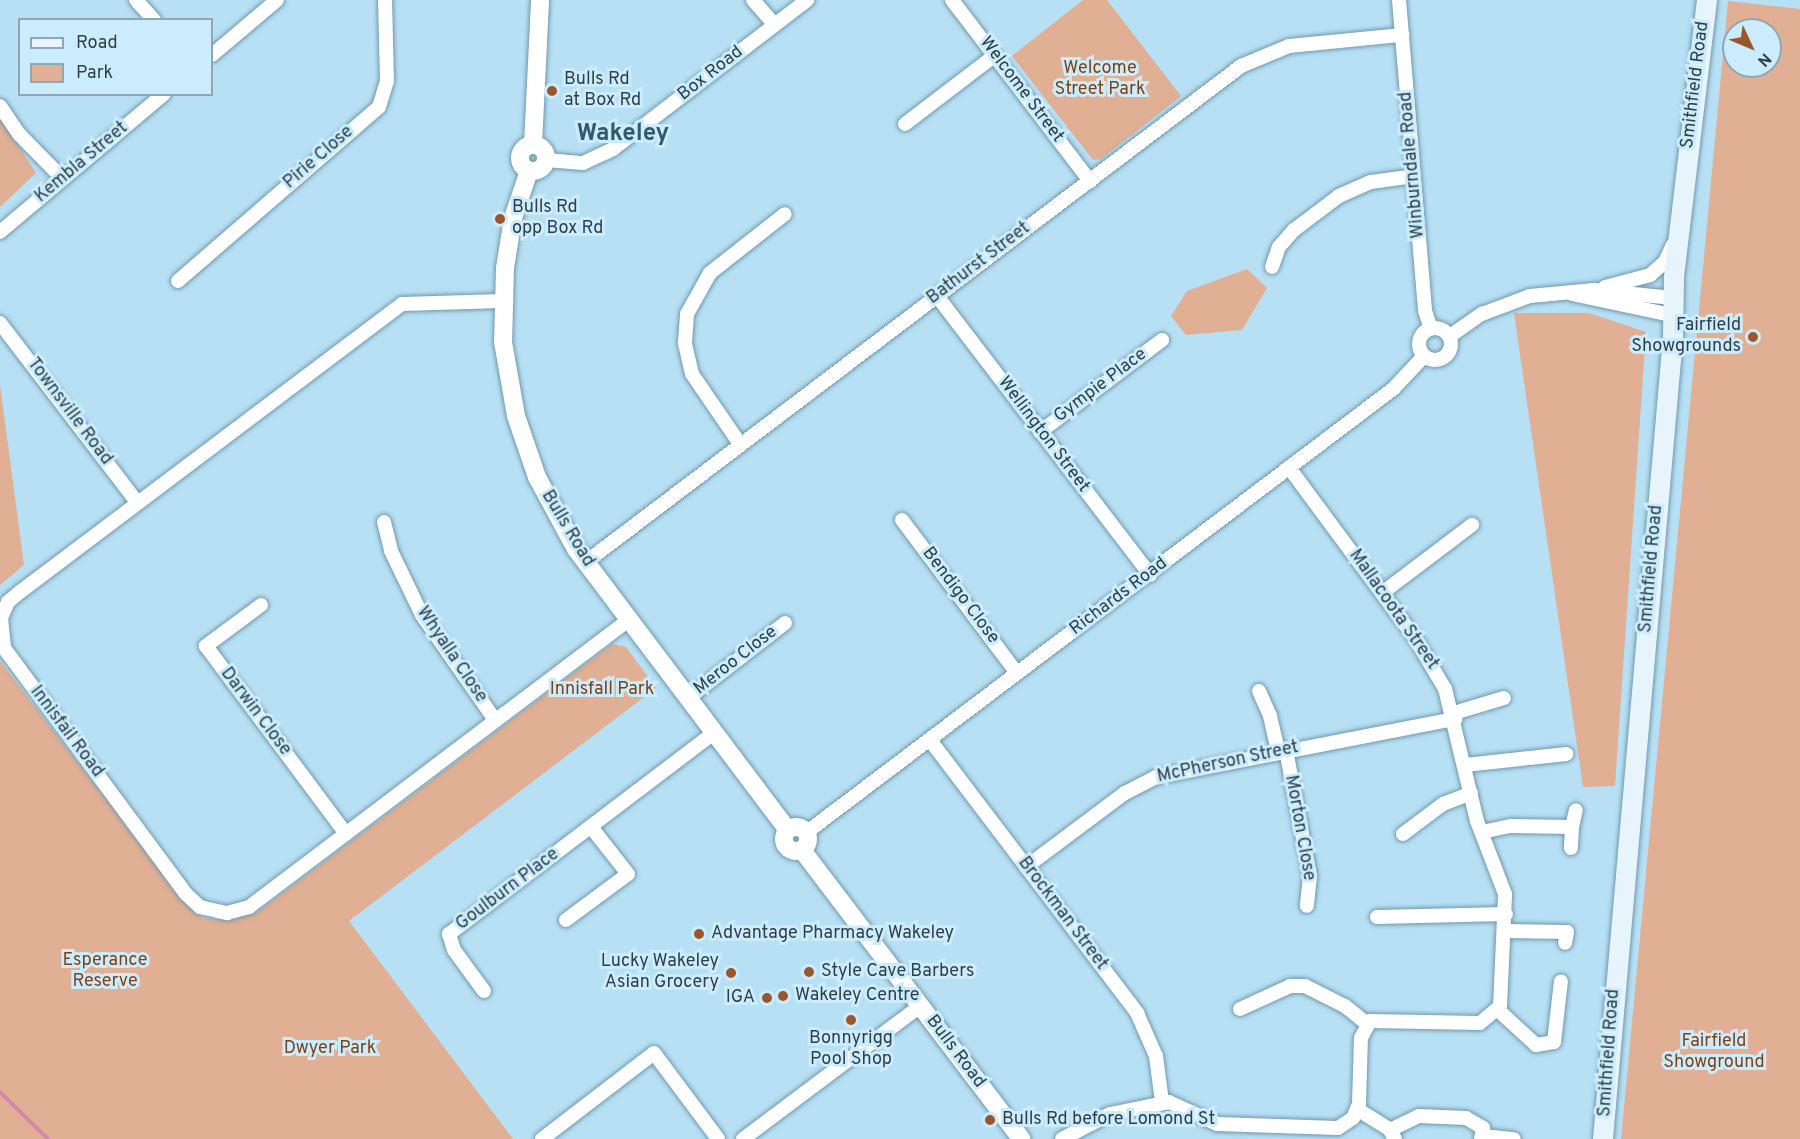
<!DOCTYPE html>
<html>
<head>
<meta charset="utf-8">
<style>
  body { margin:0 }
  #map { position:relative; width:1800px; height:1139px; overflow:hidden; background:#b7e0f5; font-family:Overpass,sans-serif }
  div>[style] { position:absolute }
  .green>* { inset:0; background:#e0af94 }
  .stream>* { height:4px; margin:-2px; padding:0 2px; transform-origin:2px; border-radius:2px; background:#d288ab }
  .roads { filter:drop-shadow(0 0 2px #7299ad) drop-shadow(0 0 2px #7299ad) }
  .minor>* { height:14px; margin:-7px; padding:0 7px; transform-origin:7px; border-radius:7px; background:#fff }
  .minor>.ring { margin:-7px; padding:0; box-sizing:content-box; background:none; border:14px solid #fff; border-radius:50% }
  .tertiary>* { height:18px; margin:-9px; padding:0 9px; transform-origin:9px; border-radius:9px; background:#fff }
  .tertiary>.ring { margin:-9px; padding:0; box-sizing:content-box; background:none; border:18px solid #fff; border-radius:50% }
  .secondary>* { height:20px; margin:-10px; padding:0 10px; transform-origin:10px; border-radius:10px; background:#e7f4fb }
  .dots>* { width:16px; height:16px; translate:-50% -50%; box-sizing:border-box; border:3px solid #cbecfc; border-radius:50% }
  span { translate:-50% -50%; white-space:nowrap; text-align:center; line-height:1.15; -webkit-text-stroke:6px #cbecfc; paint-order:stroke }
  .park-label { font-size:18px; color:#804014 }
  .street-label { font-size:18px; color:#2f3f48 }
  .poi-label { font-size:18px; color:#2f3f48 }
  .left { translate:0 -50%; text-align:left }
  .right { translate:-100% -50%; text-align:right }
  .district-label { font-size:24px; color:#33596a; font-weight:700 }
  .legend { position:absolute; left:18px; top:18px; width:195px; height:78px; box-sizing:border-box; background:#cbecfc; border:2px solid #8da7b4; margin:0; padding:8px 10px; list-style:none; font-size:18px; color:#2f3f48 }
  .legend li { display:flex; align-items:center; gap:12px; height:30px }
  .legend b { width:30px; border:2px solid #8da7b4 }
  .north { position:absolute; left:1722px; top:18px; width:60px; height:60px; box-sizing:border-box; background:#cbecfc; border:2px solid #8da7b4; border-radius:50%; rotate:134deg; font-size:16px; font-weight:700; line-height:24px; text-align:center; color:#2f3f48 }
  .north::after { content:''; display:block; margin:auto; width:21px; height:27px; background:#9c562c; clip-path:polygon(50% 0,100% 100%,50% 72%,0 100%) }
</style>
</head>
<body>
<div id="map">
  <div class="green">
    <div style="clip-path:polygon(1083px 0,1107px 0,1181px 96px,1101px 159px,1093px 160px,1012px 56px)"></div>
    <div style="clip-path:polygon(evenodd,1728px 1px,1800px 9px,1800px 1139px,1621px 1139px,1728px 1px,1734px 30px,1770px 30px,1770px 66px,1734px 66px,1734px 30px)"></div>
    <div style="clip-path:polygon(0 116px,36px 173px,0 207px)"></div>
    <div style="clip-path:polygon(1247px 269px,1267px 288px,1242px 330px,1186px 335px,1171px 316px,1187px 291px)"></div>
    <div style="clip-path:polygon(1514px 313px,1589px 313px,1646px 332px,1615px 786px,1583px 787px)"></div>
    <div style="clip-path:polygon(0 385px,24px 565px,0 585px)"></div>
    <div style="clip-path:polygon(612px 644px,626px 647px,656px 688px,349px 921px,513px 1139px,0 1139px,0 661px,187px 905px,203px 918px,225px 920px,256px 913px)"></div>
  </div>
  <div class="stream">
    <div style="left:0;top:1092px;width:67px;rotate:44.4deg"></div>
  </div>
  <div class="roads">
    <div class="minor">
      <div style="left:136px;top:0;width:27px;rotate:48deg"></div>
      <div style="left:753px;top:0;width:32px;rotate:49deg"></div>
      <div style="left:952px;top:0;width:228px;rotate:52.7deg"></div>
      <div style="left:1399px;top:0;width:312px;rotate:85.2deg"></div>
      <div style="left:1425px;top:311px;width:18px;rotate:71deg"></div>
      <div style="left:212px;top:55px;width:85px;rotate:-40.2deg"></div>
      <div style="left:0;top:106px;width:34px;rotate:56deg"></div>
      <div style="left:19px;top:134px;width:63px;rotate:45.6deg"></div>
      <div style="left:905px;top:124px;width:112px;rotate:-37.4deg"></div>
      <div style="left:547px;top:160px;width:36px;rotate:5deg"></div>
      <div style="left:583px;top:163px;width:33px;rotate:-25deg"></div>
      <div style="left:613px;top:149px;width:245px;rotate:-37.5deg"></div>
      <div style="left:0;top:232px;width:214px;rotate:-40.1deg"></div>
      <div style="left:1272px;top:267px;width:21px;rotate:-71deg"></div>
      <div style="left:1279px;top:247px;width:23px;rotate:-49deg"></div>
      <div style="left:1294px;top:230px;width:56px;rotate:-37.1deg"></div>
      <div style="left:1339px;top:196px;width:35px;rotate:-24deg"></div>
      <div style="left:1371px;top:182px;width:43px;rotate:-7.9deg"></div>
      <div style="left:178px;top:281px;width:266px;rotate:-40.9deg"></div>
      <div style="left:379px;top:107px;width:27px;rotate:-73deg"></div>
      <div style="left:387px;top:81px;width:81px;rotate:-91.4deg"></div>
      <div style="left:1605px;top:287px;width:47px;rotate:-14.9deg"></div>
      <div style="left:1650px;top:275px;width:20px;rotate:-41deg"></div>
      <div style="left:1665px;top:262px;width:19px;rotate:-65deg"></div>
      <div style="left:1572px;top:294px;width:102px;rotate:11.9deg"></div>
      <div style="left:937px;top:296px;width:351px;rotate:52.6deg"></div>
      <div style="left:502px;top:301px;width:100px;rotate:178.3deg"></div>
      <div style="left:402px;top:304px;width:477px;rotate:143deg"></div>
      <div style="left:21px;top:591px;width:17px;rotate:140deg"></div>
      <div style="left:8px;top:602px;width:17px;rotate:114deg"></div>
      <div style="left:1px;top:618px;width:30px;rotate:84deg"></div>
      <div style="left:4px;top:648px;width:306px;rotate:53.5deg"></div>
      <div style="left:186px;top:894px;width:19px;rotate:43deg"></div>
      <div style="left:200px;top:907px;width:28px;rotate:13deg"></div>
      <div style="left:227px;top:913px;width:23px;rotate:-15deg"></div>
      <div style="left:249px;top:907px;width:476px;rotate:-37.1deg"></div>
      <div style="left:0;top:323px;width:225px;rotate:52.6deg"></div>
      <div class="ring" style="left:1419px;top:328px;width:18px;height:18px"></div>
      <div style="left:1450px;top:336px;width:39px;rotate:-35deg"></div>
      <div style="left:1482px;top:314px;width:51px;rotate:-20.6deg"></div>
      <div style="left:1530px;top:296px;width:64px;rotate:-5.4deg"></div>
      <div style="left:1594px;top:290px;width:79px;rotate:5.8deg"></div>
      <div style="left:1040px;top:432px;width:153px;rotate:-37deg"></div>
      <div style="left:740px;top:444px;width:85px;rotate:-124.4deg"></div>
      <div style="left:692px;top:374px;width:32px;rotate:-103deg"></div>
      <div style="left:685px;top:343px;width:29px;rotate:-86deg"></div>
      <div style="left:687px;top:314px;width:47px;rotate:-60.7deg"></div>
      <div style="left:710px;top:273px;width:95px;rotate:-38.2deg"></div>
      <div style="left:902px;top:520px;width:191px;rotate:53.1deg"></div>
      <div style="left:384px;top:522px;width:30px;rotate:76deg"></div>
      <div style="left:391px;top:551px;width:71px;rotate:64.2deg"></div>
      <div style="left:422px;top:615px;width:128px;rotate:55.2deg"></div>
      <div style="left:586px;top:562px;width:822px;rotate:-37.13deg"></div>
      <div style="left:1241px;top:66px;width:52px;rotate:-22.6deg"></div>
      <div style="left:1289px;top:46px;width:114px;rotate:-5.6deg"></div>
      <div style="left:1382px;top:593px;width:113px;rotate:-37.1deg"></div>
      <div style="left:261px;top:605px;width:69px;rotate:143.3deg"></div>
      <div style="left:206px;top:646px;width:234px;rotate:53.3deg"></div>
      <div style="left:1259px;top:691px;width:27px;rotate:66deg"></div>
      <div style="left:1270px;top:716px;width:36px;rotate:77deg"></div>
      <div style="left:687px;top:699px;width:124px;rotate:-37.8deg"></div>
      <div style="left:1454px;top:713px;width:52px;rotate:-16.7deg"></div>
      <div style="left:930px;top:740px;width:343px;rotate:52.8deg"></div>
      <div style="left:1137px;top:1013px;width:47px;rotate:66.2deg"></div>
      <div style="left:1156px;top:1056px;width:46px;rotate:82.6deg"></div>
      <div style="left:1286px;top:750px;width:128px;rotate:79.2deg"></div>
      <div style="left:1310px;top:876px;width:30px;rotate:96deg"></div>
      <div style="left:1465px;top:765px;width:102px;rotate:-6.2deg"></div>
      <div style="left:1572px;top:827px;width:17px;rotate:-77deg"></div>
      <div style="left:807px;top:832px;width:735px;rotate:-37.09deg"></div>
      <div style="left:1393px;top:389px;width:45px;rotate:-46.8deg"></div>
      <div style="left:1482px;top:832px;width:30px;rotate:-12deg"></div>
      <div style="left:1511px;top:826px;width:61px;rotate:0.9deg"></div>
      <div style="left:1572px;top:827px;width:21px;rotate:93deg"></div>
      <div style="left:1403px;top:834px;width:50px;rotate:-36.9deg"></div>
      <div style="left:1443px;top:804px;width:30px;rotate:-21deg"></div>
      <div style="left:1026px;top:867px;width:124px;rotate:-36.8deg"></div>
      <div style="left:1125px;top:793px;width:35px;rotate:-27deg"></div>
      <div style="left:1156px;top:777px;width:305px;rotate:-11deg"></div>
      <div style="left:1377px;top:917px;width:129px;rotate:-1.3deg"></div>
      <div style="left:566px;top:920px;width:77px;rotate:-36.6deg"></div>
      <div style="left:628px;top:874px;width:60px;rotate:-128.2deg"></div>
      <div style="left:1505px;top:931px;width:62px;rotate:0.9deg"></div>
      <div style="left:1567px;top:932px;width:11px;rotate:100deg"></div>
      <div style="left:484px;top:991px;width:51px;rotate:-126.2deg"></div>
      <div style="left:454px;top:950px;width:17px;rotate:-107deg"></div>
      <div style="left:449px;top:934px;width:333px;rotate:-37.2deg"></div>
      <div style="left:1240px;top:1009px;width:55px;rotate:-24.7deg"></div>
      <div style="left:1290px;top:986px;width:15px"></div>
      <div style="left:1305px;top:986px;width:45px;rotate:26.6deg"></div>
      <div style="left:1345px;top:1006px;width:28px;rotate:39deg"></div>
      <div style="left:1498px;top:1010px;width:52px;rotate:42.6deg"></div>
      <div style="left:1536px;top:1045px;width:18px;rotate:-9deg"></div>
      <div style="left:1554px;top:1042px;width:61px;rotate:-83.5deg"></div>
      <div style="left:1357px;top:1109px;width:39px;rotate:32deg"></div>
      <div style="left:1390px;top:1130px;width:10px;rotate:61deg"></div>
      <div style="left:1390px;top:1130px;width:32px;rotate:-26deg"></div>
      <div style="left:1419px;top:1116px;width:47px;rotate:2.4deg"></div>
      <div style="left:1466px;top:1118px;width:20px;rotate:30deg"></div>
      <div style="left:1483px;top:1128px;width:11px;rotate:100deg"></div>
      <div style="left:1483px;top:1136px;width:31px;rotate:6deg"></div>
      <div style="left:542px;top:1139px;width:141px;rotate:-37.5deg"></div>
      <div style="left:654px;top:1053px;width:107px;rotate:53.3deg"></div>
      <div style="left:743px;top:1139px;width:221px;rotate:-36.9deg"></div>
      <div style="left:1062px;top:1139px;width:54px;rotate:-27.5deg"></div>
      <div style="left:1110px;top:1114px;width:60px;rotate:-11.5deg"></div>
      <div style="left:1169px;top:1102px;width:53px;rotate:24.6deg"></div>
      <div style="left:1217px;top:1124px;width:121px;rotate:1.9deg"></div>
      <div style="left:1338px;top:1128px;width:18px;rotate:-34deg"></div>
      <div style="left:1353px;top:1118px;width:15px;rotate:-67deg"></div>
      <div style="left:1359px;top:1104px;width:66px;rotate:-88.3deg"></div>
      <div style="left:1361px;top:1038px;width:19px;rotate:-62deg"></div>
      <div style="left:1370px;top:1021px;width:110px;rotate:1deg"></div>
      <div style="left:1480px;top:1023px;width:26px;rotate:-40deg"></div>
      <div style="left:1500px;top:1006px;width:112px;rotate:-87.4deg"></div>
      <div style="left:1505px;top:894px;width:78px;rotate:-111deg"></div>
      <div style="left:1477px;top:821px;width:136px;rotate:-103.6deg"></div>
      <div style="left:1445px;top:689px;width:59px;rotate:-120.5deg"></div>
      <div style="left:1415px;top:638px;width:212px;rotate:-126.5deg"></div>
    </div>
    <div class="tertiary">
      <div class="ring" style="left:520px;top:145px;width:8px;height:8px"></div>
      <div style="left:533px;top:145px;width:145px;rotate:-87.2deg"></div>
      <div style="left:529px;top:171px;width:50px;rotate:108.8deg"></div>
      <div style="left:513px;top:218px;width:51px;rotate:99.1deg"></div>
      <div style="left:505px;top:268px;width:74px;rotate:91.5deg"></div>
      <div style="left:503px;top:342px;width:75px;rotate:80deg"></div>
      <div style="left:516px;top:416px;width:65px;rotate:71deg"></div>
      <div style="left:537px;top:477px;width:82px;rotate:61.6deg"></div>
      <div style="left:576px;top:549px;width:352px;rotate:53deg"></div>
      <div class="ring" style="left:784px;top:827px;width:6px;height:6px"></div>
      <div style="left:802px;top:850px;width:363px;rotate:52.8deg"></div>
    </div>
    <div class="secondary">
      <div style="left:1603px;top:1139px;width:805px;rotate:-85.01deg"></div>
      <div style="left:1673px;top:337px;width:60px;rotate:-89deg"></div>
      <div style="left:1674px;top:277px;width:279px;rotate:-83.2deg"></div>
    </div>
  </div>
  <div class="dots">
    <div style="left:552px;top:91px;background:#9c562c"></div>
    <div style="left:500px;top:219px;background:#9c562c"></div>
    <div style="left:1753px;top:337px;background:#9c562c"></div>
    <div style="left:699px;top:934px;background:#9c562c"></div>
    <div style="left:809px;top:972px;background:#9c562c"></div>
    <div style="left:731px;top:973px;background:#9c562c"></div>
    <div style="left:783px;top:996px;background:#9c562c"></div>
    <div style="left:767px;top:998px;background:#9c562c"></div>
    <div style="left:851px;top:1020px;background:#9c562c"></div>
    <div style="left:990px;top:1120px;background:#9c562c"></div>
  </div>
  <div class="park-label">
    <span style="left:1100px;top:80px">Welcome<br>Street Park</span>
    <span style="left:602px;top:690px">Innisfall Park</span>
    <span style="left:105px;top:972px">Esperance<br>Reserve</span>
    <span style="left:1714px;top:1053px">Fairfield<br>Showground</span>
    <span style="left:330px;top:1049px">Dwyer Park</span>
  </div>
  <div class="street-label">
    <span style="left:711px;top:74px;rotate:-38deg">Box Road</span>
    <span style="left:1696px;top:85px;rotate:-83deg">Smithfield Road</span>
    <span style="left:1021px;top:90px;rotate:53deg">Welcome Street</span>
    <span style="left:319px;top:158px;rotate:-41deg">Pirie Close</span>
    <span style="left:82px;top:163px;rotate:-40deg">Kembla Street</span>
    <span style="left:1413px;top:165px;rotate:-95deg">Winburndale Road</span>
    <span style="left:979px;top:264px;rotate:-37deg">Bathurst Street</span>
    <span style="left:1101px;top:386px;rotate:-37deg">Gympie Place</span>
    <span style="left:69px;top:412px;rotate:53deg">Townsville Road</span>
    <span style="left:1043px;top:435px;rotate:53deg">Wellington Street</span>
    <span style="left:567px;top:529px;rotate:59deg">Bulls Road</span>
    <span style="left:1652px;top:569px;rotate:-85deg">Smithfield Road</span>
    <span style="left:960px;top:596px;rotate:53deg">Bendigo Close</span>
    <span style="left:1119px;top:597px;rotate:-37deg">Richards Road</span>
    <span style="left:1393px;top:610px;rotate:55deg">Mallacoota Street</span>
    <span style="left:451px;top:655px;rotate:56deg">Whyalla Close</span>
    <span style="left:736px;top:661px;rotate:-38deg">Meroo Close</span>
    <span style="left:255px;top:712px;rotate:53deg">Darwin Close</span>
    <span style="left:66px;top:732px;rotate:53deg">Innisfail Road</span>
    <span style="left:1228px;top:763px;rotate:-12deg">McPherson Street</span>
    <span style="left:1299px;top:828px;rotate:80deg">Morton Close</span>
    <span style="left:508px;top:890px;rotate:-37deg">Goulburn Place</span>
    <span style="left:1062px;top:914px;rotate:53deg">Brockman Street</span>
    <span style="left:955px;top:1052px;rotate:53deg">Bulls Road</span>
    <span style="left:1610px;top:1053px;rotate:-86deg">Smithfield Road</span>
  </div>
  <div class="poi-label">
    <span class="left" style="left:564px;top:91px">Bulls Rd<br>at Box Rd</span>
    <span class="left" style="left:512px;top:219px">Bulls Rd<br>opp Box Rd</span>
    <span class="right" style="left:1741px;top:337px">Fairfield<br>Showgrounds</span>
    <span class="left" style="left:711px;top:934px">Advantage Pharmacy Wakeley</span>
    <span class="right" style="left:719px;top:973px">Lucky Wakeley<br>Asian Grocery</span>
    <span class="left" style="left:821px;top:972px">Style Cave Barbers</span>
    <span class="left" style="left:795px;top:996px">Wakeley Centre</span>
    <span class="right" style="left:755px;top:998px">IGA</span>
    <span style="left:851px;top:1050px">Bonnyrigg<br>Pool Shop</span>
    <span class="left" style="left:1002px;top:1120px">Bulls Rd before Lomond St</span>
  </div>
  <div class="district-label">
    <span style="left:623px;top:135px">Wakeley</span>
  </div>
  <ul class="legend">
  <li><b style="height:8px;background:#e7f4fb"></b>Road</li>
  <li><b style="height:16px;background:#e0af94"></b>Park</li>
  </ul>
  <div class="north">N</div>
</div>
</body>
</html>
